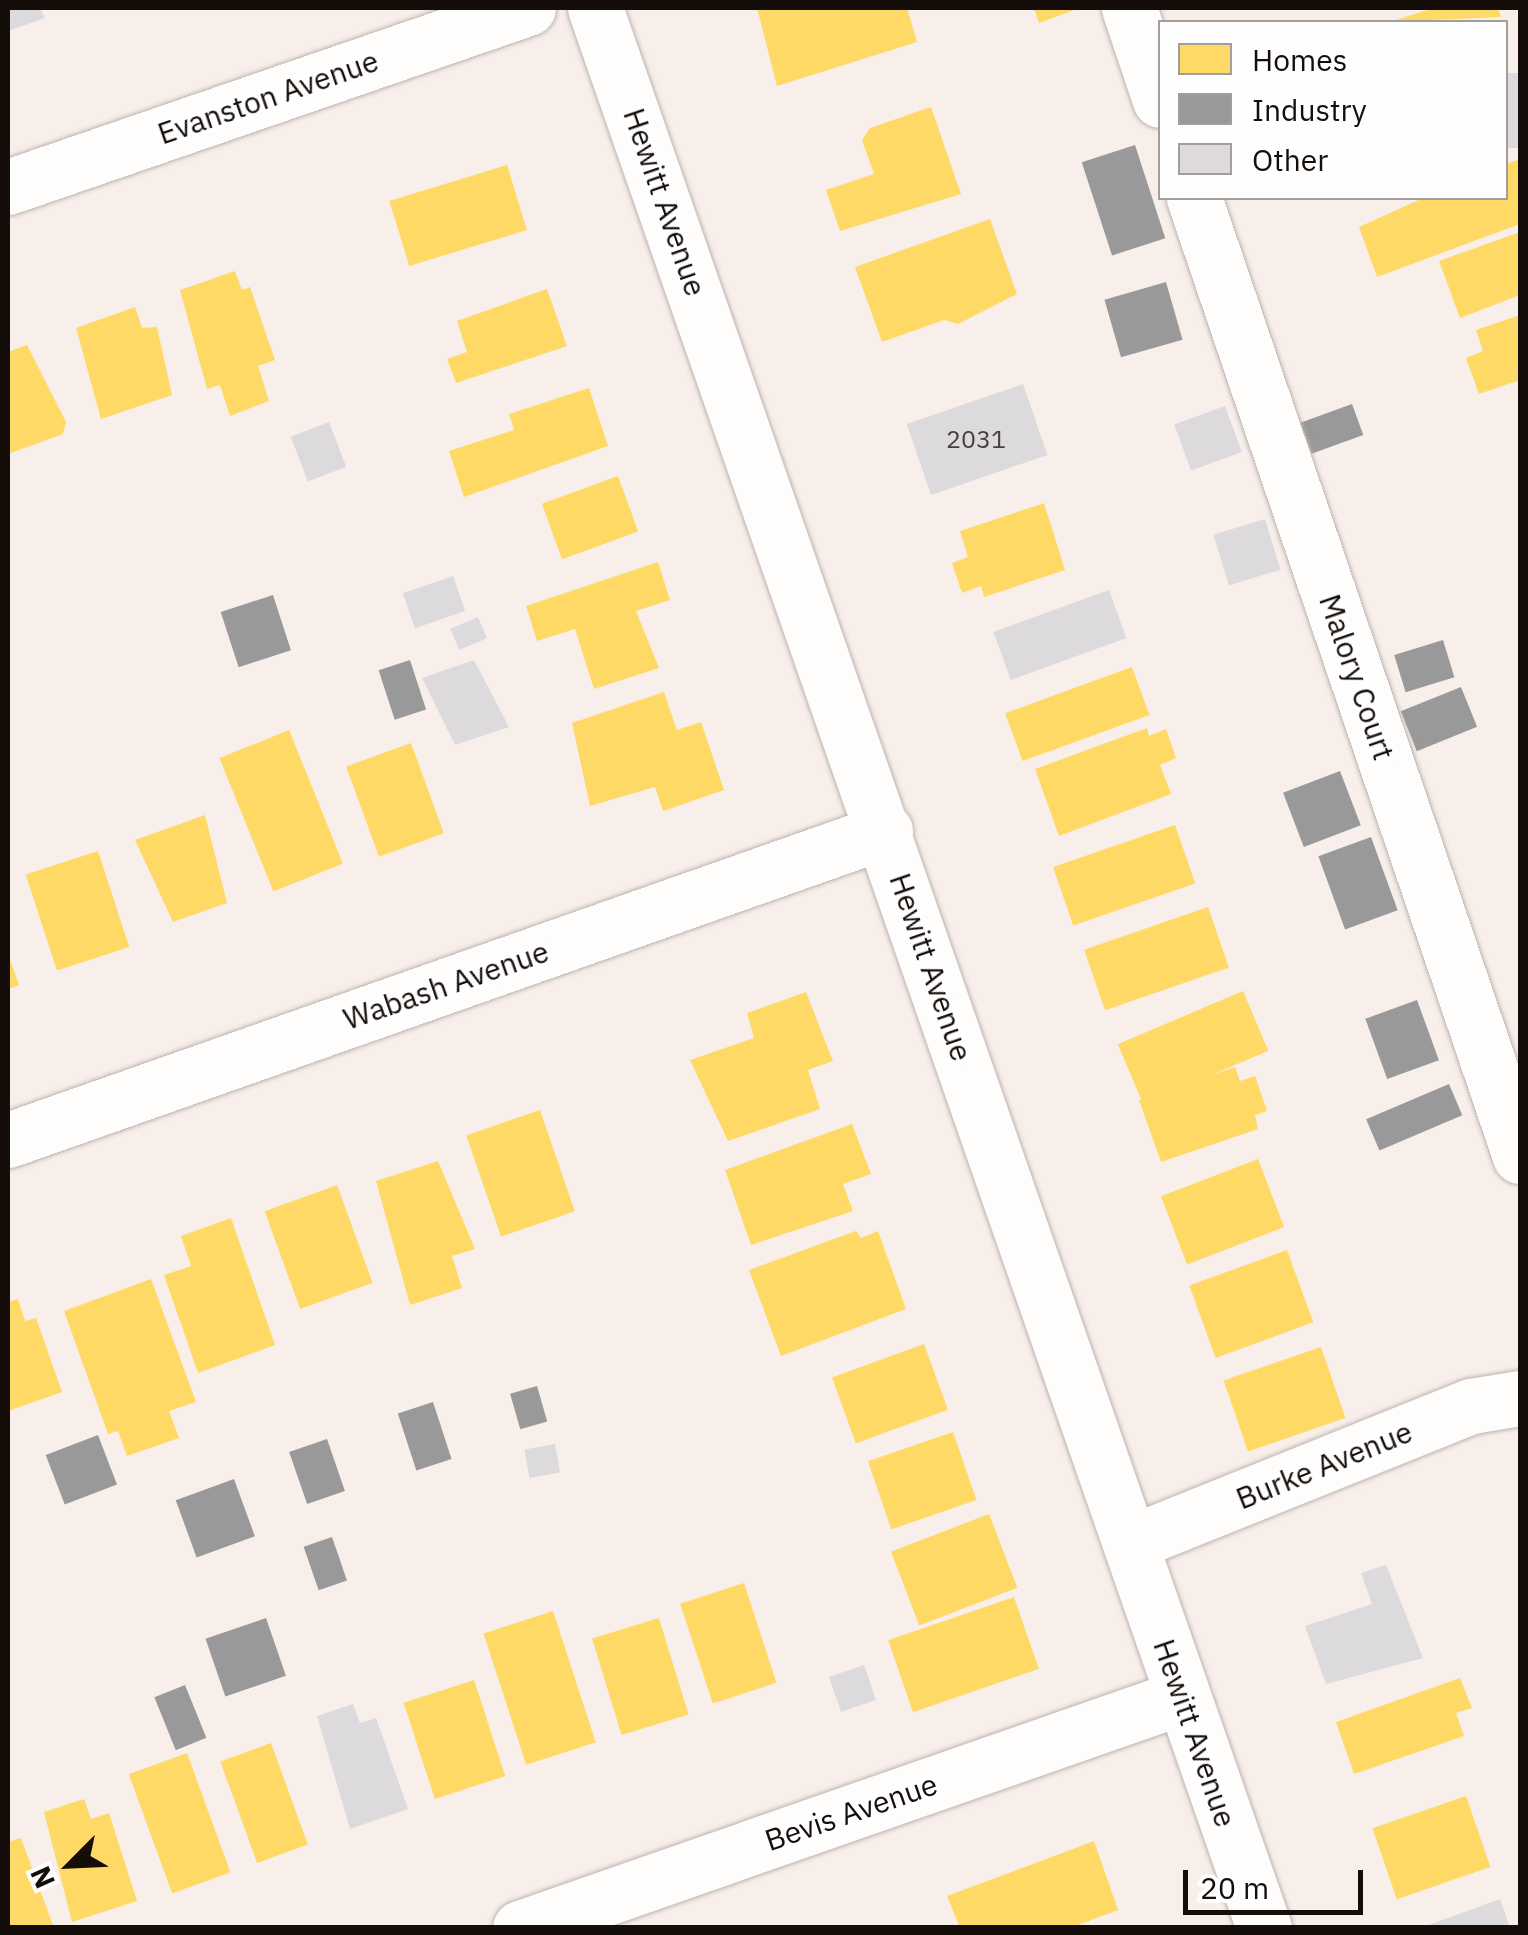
<!DOCTYPE html>
<html>
<head>
<meta charset="utf-8">
<style>
  body { margin:0 }
  #map { position:relative; width:1528px; height:1935px; overflow:hidden; background:#f8efeb; font-family:"IBM Plex Sans",sans-serif }
  div>[style] { position:absolute }
  .homes>* { inset:0; background:#ffd966; transform-origin:0 0 }
  .industry>* { inset:0; background:#999; transform-origin:0 0 }
  .building>* { inset:0; background:#dcdadc; transform-origin:0 0 }
  .roads { filter:drop-shadow(0 0 2px #bcb4b0) drop-shadow(0 0 2px #bcb4b0) }
  .minor>* { height:55px; margin:-27.5px; padding:0 27.5px; transform-origin:27.5px; border-radius:27.5px; background:#fefdfc }
  span { translate:-50% -50%; white-space:nowrap; text-align:center; line-height:1.15; -webkit-text-stroke:10px #fefefe; paint-order:stroke }
  .number-label { font-size:25px; color:#47403e }
  .number-label span { -webkit-text-stroke-width:0 }
  .street-label { font-size:30px; color:#150d09 }
  .frame { position:absolute; inset:0; border:10px solid #150d09; pointer-events:none }
  .legend { position:absolute; left:1158px; top:20px; width:350px; height:180px; box-sizing:border-box; background:#fefefe; border:2px solid #a19e9c; margin:0; padding:12px 18px; list-style:none; font-size:30px; color:#150d09 }
  .legend li { display:flex; align-items:center; gap:20px; height:50px }
  .legend b { width:50px; border:2px solid #a19e9c }
  .north { position:absolute; left:20px; top:1815px; width:100px; height:100px; -webkit-text-stroke:8px #fefefe; paint-order:stroke; rotate:246deg; font-size:28px; font-weight:700; line-height:40px; text-align:center; color:#150d09 }
  .north::after { content:''; display:block; margin:auto; width:35px; height:45px; background:#150d09; clip-path:polygon(50% 0,100% 100%,50% 72%,0 100%) }
  .scale { position:absolute; left:1183px; top:1870px; width:180px; height:45px; box-sizing:border-box; border:5px solid #150d09; border-top:0; padding-left:12px; font-size:30px; line-height:35px; white-space:nowrap; color:#150d09; -webkit-text-stroke:8px #fefefe; paint-order:stroke }
</style>
</head>
<body>
<div id="map">
  <div class="homes">
    <div style="clip-path:polygon(757px 8px,907px 8px,917px 42px,777px 86px)"></div>
    <div style="clip-path:polygon(1034px 8px,1080px 8px,1039px 23px)"></div>
    <div style="clip-path:polygon(1434px 8px,1498px 8px,1501px 17px,1389px 22px)"></div>
    <div style="clip-path:polygon(931px 107px,961px 194px,840px 231px,826px 190px,874px 174px,862px 140px,870px 128px)"></div>
    <div style="clip-path:polygon(1520px 159px,1520px 224px,1377px 277px,1359px 227px,1423px 198px,1506px 198px,1506px 164px)"></div>
    <div style="left:507px;top:165px;width:68px;height:123px;rotate:73deg"></div>
    <div style="clip-path:polygon(990px 219px,1017px 294px,958px 324px,944px 320px,882px 342px,855px 267px)"></div>
    <div style="clip-path:polygon(1520px 232px,1520px 295px,1460px 318px,1439px 261px)"></div>
    <div style="clip-path:polygon(235px 271px,242px 290px,250px 287px,275px 360px,258px 366px,269px 401px,230px 416px,220px 385px,207px 389px,180px 290px)"></div>
    <div style="clip-path:polygon(547px 289px,567px 346px,456px 383px,447px 359px,467px 352px,457px 321px)"></div>
    <div style="clip-path:polygon(135px 307px,142px 328px,157px 327px,172px 395px,101px 419px,76px 328px)"></div>
    <div style="clip-path:polygon(1520px 315px,1520px 380px,1479px 394px,1466px 358px,1483px 351px,1476px 330px)"></div>
    <div style="clip-path:polygon(27px 345px,66px 422px,63px 434px,8px 454px,8px 352px)"></div>
    <div style="clip-path:polygon(589px 388px,608px 446px,464px 497px,449px 451px,514px 430px,509px 414px)"></div>
    <div style="left:618px;top:476px;width:59px;height:81px;rotate:70deg"></div>
    <div style="clip-path:polygon(1044px 503px,1065px 570px,984px 597px,981px 586px,962px 593px,952px 563px,968px 557px,960px 531px)"></div>
    <div style="clip-path:polygon(658px 562px,670px 600px,636px 611px,659px 668px,594px 689px,575px 629px,537px 641px,526px 606px)"></div>
    <div style="left:1132px;top:667px;width:51px;height:135px;rotate:70deg"></div>
    <div style="clip-path:polygon(664px 692px,677px 730px,701px 722px,724px 790px,663px 811px,655px 787px,590px 806px,572px 723px)"></div>
    <div style="clip-path:polygon(1147px 728px,1149px 736px,1166px 729px,1176px 758px,1160px 765px,1171px 794px,1059px 836px,1035px 769px)"></div>
    <div style="left:289px;top:730px;width:144px;height:75px;rotate:68deg"></div>
    <div style="left:411px;top:743px;width:96px;height:69px;rotate:70deg"></div>
    <div style="clip-path:polygon(205px 815px,227px 903px,173px 922px,135px 840px)"></div>
    <div style="left:1175px;top:825px;width:62px;height:129px;rotate:71deg"></div>
    <div style="left:98px;top:851px;width:101px;height:76px;rotate:72deg"></div>
    <div style="left:1208px;top:907px;width:64px;height:131px;rotate:71deg"></div>
    <div style="clip-path:polygon(8px 954px,19px 985px,8px 989px)"></div>
    <div style="left:1243px;top:991px;width:65px;height:136px;rotate:67deg"></div>
    <div style="clip-path:polygon(806px 992px,833px 1061px,808px 1070px,820px 1109px,728px 1141px,690px 1060px,754px 1038px,747px 1013px)"></div>
    <div style="clip-path:polygon(1235px 1067px,1240px 1081px,1255px 1076px,1267px 1111px,1255px 1115px,1258px 1129px,1161px 1162px,1139px 1100px)"></div>
    <div style="left:540px;top:1110px;width:107px;height:78px;rotate:71deg"></div>
    <div style="clip-path:polygon(852px 1124px,871px 1174px,843px 1184px,853px 1211px,751px 1245px,725px 1170px)"></div>
    <div style="left:1258px;top:1159px;width:73px;height:104px;rotate:69deg"></div>
    <div style="clip-path:polygon(438px 1161px,475px 1249px,452px 1256px,462px 1288px,410px 1305px,376px 1181px)"></div>
    <div style="left:337px;top:1185px;width:104px;height:77px;rotate:70deg"></div>
    <div style="clip-path:polygon(231px 1218px,275px 1345px,198px 1373px,164px 1275px,191px 1266px,181px 1236px)"></div>
    <div style="clip-path:polygon(856px 1231px,861px 1238px,878px 1231px,906px 1309px,781px 1356px,749px 1270px)"></div>
    <div style="left:1287px;top:1250px;width:77px;height:104px;rotate:70deg"></div>
    <div style="clip-path:polygon(151px 1279px,196px 1402px,169px 1411px,179px 1438px,127px 1456px,118px 1431px,108px 1434px,64px 1311px)"></div>
    <div style="clip-path:polygon(18px 1299px,25px 1321px,36px 1318px,62px 1392px,8px 1411px,8px 1302px)"></div>
    <div style="left:924px;top:1344px;width:70px;height:98px;rotate:70deg"></div>
    <div style="left:1321px;top:1347px;width:75px;height:103px;rotate:71deg"></div>
    <div style="left:953px;top:1432px;width:72px;height:90px;rotate:71deg"></div>
    <div style="left:989px;top:1514px;width:79px;height:105px;rotate:69deg"></div>
    <div style="left:744px;top:1583px;width:105px;height:67px;rotate:72deg"></div>
    <div style="left:1014px;top:1597px;width:76px;height:133px;rotate:71deg"></div>
    <div style="left:553px;top:1611px;width:138px;height:73px;rotate:72deg"></div>
    <div style="left:659px;top:1618px;width:101px;height:70px;rotate:73deg"></div>
    <div style="clip-path:polygon(1460px 1678px,1472px 1708px,1456px 1713px,1464px 1736px,1354px 1774px,1336px 1722px)"></div>
    <div style="left:474px;top:1680px;width:101px;height:74px;rotate:72deg"></div>
    <div style="left:271px;top:1743px;width:108px;height:54px;rotate:70deg"></div>
    <div style="left:187px;top:1753px;width:127px;height:62px;rotate:70deg"></div>
    <div style="left:1466px;top:1796px;width:75px;height:99px;rotate:71deg"></div>
    <div style="clip-path:polygon(84px 1799px,91px 1819px,109px 1813px,137px 1901px,72px 1922px,44px 1812px)"></div>
    <div style="clip-path:polygon(21px 1838px,54px 1928px,8px 1928px,8px 1842px)"></div>
    <div style="clip-path:polygon(1094px 1841px,1118px 1910px,1070px 1928px,960px 1928px,947px 1896px)"></div>
  </div>
  <div class="industry">
    <div style="left:1135px;top:145px;width:98px;height:56px;rotate:72deg"></div>
    <div style="left:1166px;top:282px;width:60px;height:64px;rotate:74deg"></div>
    <div style="left:1352px;top:404px;width:33px;height:55px;rotate:70deg"></div>
    <div style="left:273px;top:595px;width:58px;height:55px;rotate:72deg"></div>
    <div style="left:1443px;top:640px;width:39px;height:51px;rotate:73deg"></div>
    <div style="left:410px;top:660px;width:52px;height:33px;rotate:72deg"></div>
    <div style="left:1461px;top:687px;width:43px;height:65px;rotate:68deg"></div>
    <div style="left:1340px;top:771px;width:58px;height:61px;rotate:69deg"></div>
    <div style="left:1371px;top:837px;width:78px;height:56px;rotate:70deg"></div>
    <div style="left:1417px;top:1000px;width:64px;height:55px;rotate:70deg"></div>
    <div style="left:1449px;top:1084px;width:34px;height:90px;rotate:67deg"></div>
    <div style="left:537px;top:1386px;width:37px;height:28px;rotate:74deg"></div>
    <div style="left:433px;top:1402px;width:60px;height:37px;rotate:72deg"></div>
    <div style="left:98px;top:1435px;width:53px;height:56px;rotate:69deg"></div>
    <div style="left:327px;top:1439px;width:55px;height:40px;rotate:71deg"></div>
    <div style="left:234px;top:1479px;width:61px;height:62px;rotate:70deg"></div>
    <div style="left:332px;top:1537px;width:46px;height:30px;rotate:71deg"></div>
    <div style="left:266px;top:1618px;width:61px;height:64px;rotate:71deg"></div>
    <div style="left:185px;top:1685px;width:57px;height:33px;rotate:68deg"></div>
  </div>
  <div class="building">
    <div style="clip-path:polygon(8px 8px,40px 8px,45px 18px,8px 31px)"></div>
    <div style="left:1520px;top:73px;width:75px;height:14px;rotate:90deg"></div>
    <div style="left:1023px;top:384px;width:75px;height:123px;rotate:71deg"></div>
    <div style="left:1225px;top:406px;width:49px;height:54px;rotate:70deg"></div>
    <div style="left:329px;top:422px;width:48px;height:41px;rotate:69deg"></div>
    <div style="left:1265px;top:519px;width:53px;height:54px;rotate:73deg"></div>
    <div style="left:453px;top:576px;width:37px;height:53px;rotate:71deg"></div>
    <div style="left:1109px;top:590px;width:51px;height:123px;rotate:70deg"></div>
    <div style="left:478px;top:617px;width:23px;height:30px;rotate:67deg"></div>
    <div style="clip-path:polygon(474px 660px,509px 727px,455px 745px,422px 678px)"></div>
    <div style="left:555px;top:1444px;width:29px;height:31px;rotate:80deg"></div>
    <div style="clip-path:polygon(1386px 1565px,1423px 1658px,1326px 1684px,1305px 1626px,1372px 1604px,1361px 1573px)"></div>
    <div style="left:864px;top:1665px;width:37px;height:37px;rotate:71deg"></div>
    <div style="clip-path:polygon(353px 1704px,360px 1723px,376px 1718px,408px 1809px,350px 1829px,317px 1716px)"></div>
    <div style="clip-path:polygon(1500px 1899px,1510px 1928px,1423px 1928px,1423px 1927px)"></div>
  </div>
  <div class="roads">
    <div class="minor">
      <div style="left:595px;top:8px;width:2033px;rotate:70.79deg"></div>
      <div style="left:1129px;top:8px;width:97px;rotate:71.4deg"></div>
      <div style="left:8px;top:187px;width:550px;rotate:-19deg"></div>
      <div style="left:1194px;top:198px;width:1012px;rotate:71.21deg"></div>
      <div style="left:8px;top:1140px;width:930px;rotate:-19.41deg"></div>
      <div style="left:1130px;top:1543px;width:367px;rotate:-21.9deg"></div>
      <div style="left:1471px;top:1406px;width:50px;rotate:-9.3deg"></div>
      <div style="left:520px;top:1928px;width:701px;rotate:-19.24deg"></div>
    </div>
  </div>
  <div class="number-label">
    <span style="left:976px;top:439px">2031</span>
  </div>
  <div class="street-label">
    <span style="left:268px;top:97px;rotate:-19deg">Evanston Avenue</span>
    <span style="left:665px;top:202px;rotate:71deg">Hewitt Avenue</span>
    <span style="left:1357px;top:677px;rotate:71deg">Malory Court</span>
    <span style="left:931px;top:967px;rotate:71deg">Hewitt Avenue</span>
    <span style="left:446px;top:985px;rotate:-19deg">Wabash Avenue</span>
    <span style="left:1324px;top:1465px;rotate:-22deg">Burke Avenue</span>
    <span style="left:1195px;top:1733px;rotate:71deg">Hewitt Avenue</span>
    <span style="left:851px;top:1812px;rotate:-19deg">Bevis Avenue</span>
  </div>
  <div class="frame"></div>
  <ul class="legend">
  <li><b style="height:28px;background:#ffd966"></b>Homes</li>
  <li><b style="height:28px;background:#999"></b>Industry</li>
  <li><b style="height:28px;background:#dcdadc"></b>Other</li>
  </ul>
  <div class="north">N</div>
  <div class="scale">20 m</div>
</div>
</body>
</html>
